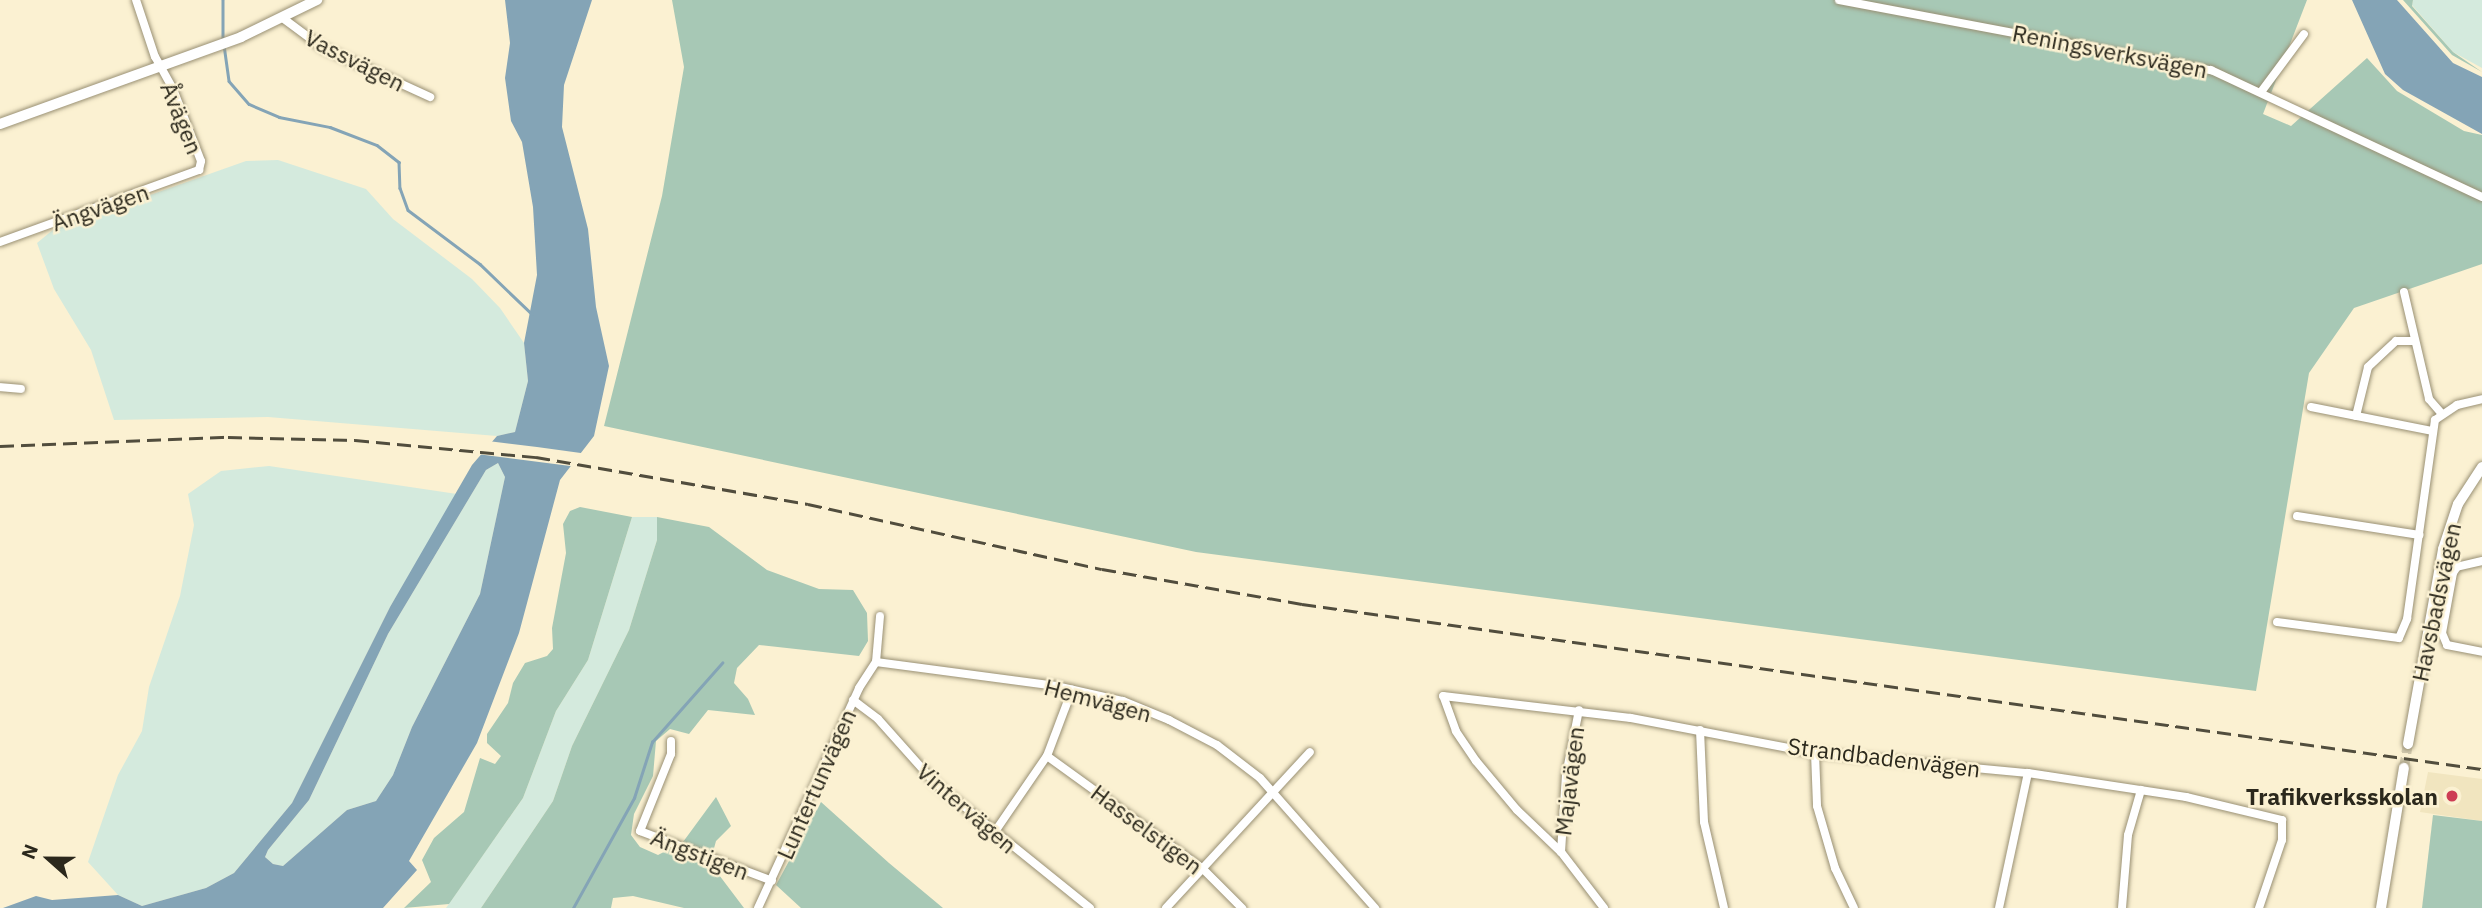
<!DOCTYPE html>
<html>
<head>
<meta charset="utf-8">
<style>
  body { margin:0 }
  #map { position:relative; width:2482px; height:908px; overflow:hidden; background:#fbf1d2; font-family:"IBM Plex Sans",sans-serif }
  div>[style] { position:absolute }
  .built>* { inset:0; background:#f1e5bf }
  .green>* { inset:0; background:#d4eadd }
  .forest>* { inset:0; background:#a7c8b5 }
  .water>* { inset:0; background:#84a4b6 }
  .pier>* { inset:0; background:#fbf1d2 }
  .stream>* { height:2.5px; margin:-1.25px; padding:0 1.25px; transform-origin:1.25px; border-radius:1.25px; background:#84a4b6 }
  .tertiary-tunnel>* { height:10px; margin-top:-5px; transform-origin:0; background:repeating-linear-gradient(90deg,#d1c9ae 0 10px,transparent 0 15px) }
  .roads { filter:drop-shadow(0 0 2px #999074) drop-shadow(0 0 2px #999074) }
  .minor>* { height:8px; margin:-4px; padding:0 4px; transform-origin:4px; border-radius:4px; background:#fff }
  .tertiary>* { height:10px; margin:-5px; padding:0 5px; transform-origin:5px; border-radius:5px; background:#fff }
  .rail>* { height:2.5px; margin-top:-1.25px; transform-origin:0; background:repeating-linear-gradient(90deg,#514d3d 0 14px,transparent 0 21px) }
  .dots>* { width:19px; height:19px; translate:-50% -50%; box-sizing:border-box; border:4px solid #fbf1d2; border-radius:50% }
  span { translate:-50% -50%; white-space:nowrap; text-align:center; line-height:1.15; -webkit-text-stroke:5px #fbf1d2; paint-order:stroke }
  .street-label { font-size:23px; color:#2b281c }
  .poi-label { font-size:23px; color:#2b281c; font-weight:700 }
  .right { translate:-100% -50%; text-align:right }
  .north { position:absolute; left:14px; top:824px; width:70px; height:70px; -webkit-text-stroke:5px #fbf1d2; paint-order:stroke; rotate:291deg; font-size:19px; font-weight:700; line-height:28px; text-align:center; color:#2b281c }
  .north::after { content:''; display:block; margin:auto; width:24px; height:32px; background:#2b281c; clip-path:polygon(50% 0,100% 100%,50% 72%,0 100%) }
</style>
</head>
<body>
<div id="map">
  <div class="built">
    <div style="clip-path:polygon(2428px 772px,2482px 779px,2482px 821px,2420px 812px)"></div>
  </div>
  <div class="green">
    <div style="clip-path:polygon(2413px 0,2482px 0,2482px 68px,2453px 52px,2412px 5px)"></div>
    <div style="clip-path:polygon(278px 160px,366px 189px,393px 219px,472px 279px,500px 308px,524px 343px,528px 381px,515px 432px,497px 436px,268px 417px,114px 420px,91px 350px,54px 289px,37px 243px,54px 229px,246px 161px)"></div>
    <div style="clip-path:polygon(498px 463px,505px 477px,480px 594px,412px 727px,393px 775px,376px 801px,347px 810px,283px 866px,273px 864px,265px 857px,268px 850px,309px 800px,388px 634px,486px 470px)"></div>
    <div style="clip-path:polygon(269px 466px,457px 494px,390px 607px,292px 803px,234px 873px,206px 888px,142px 906px,118px 895px,88px 862px,118px 775px,142px 731px,149px 687px,180px 596px,194px 525px,188px 494px,221px 471px)"></div>
    <div style="clip-path:polygon(632px 517px,657px 517px,657px 540px,629px 630px,572px 746px,553px 801px,481px 908px,446px 908px,523px 798px,556px 711px,588px 660px)"></div>
  </div>
  <div class="forest">
    <div style="clip-path:polygon(672px 0,2307px 0,2263px 114px,2291px 126px,2367px 58px,2397px 91px,2464px 131px,2482px 135px,2482px 264px,2354px 308px,2309px 373px,2256px 691px,1196px 552px,604px 426px,662px 196px,684px 67px)"></div>
    <div style="clip-path:polygon(2403px 0,2413px 0,2412px 6px,2453px 52px,2482px 72px,2452px 55px)"></div>
    <div style="clip-path:polygon(580px 507px,632px 517px,588px 660px,556px 711px,523px 798px,449px 904px,404px 908px,431px 882px,422px 860px,434px 838px,464px 812px,480px 758px,495px 764px,501px 756px,487px 743px,487px 734px,508px 703px,513px 683px,525px 663px,547px 656px,553px 649px,552px 628px,566px 553px,563px 524px,570px 511px)"></div>
    <div style="clip-path:polygon(657px 517px,709px 527px,767px 570px,819px 589px,853px 590px,867px 613px,868px 641px,859px 656px,759px 645px,737px 668px,734px 683px,748px 699px,755px 715px,708px 710px,689px 734px,670px 729px,656px 741px,653px 776px,634px 814px,631px 835px,640px 847px,658px 855px,683px 842px,716px 797px,731px 826px,716px 841px,710px 863px,744px 908px,684px 908px,633px 896px,613px 898px,611px 908px,481px 908px,553px 801px,572px 746px,629px 630px,657px 540px)"></div>
    <div style="clip-path:polygon(821px 802px,889px 863px,943px 908px,801px 908px,776px 885px)"></div>
    <div style="clip-path:polygon(2433px 815px,2482px 821px,2482px 908px,2422px 908px)"></div>
  </div>
  <div class="water">
    <div style="clip-path:polygon(evenodd,505px 0,592px 0,564px 85px,562px 127px,588px 229px,596px 307px,609px 366px,594px 436px,560px 480px,519px 633px,477px 743px,409px 861px,417px 870px,383px 908px,3px 908px,36px 896px,52px 900px,118px 895px,142px 906px,206px 888px,234px 873px,292px 803px,390px 607px,472px 465px,497px 436px,515px 432px,528px 381px,524px 343px,537px 275px,533px 207px,522px 142px,511px 121px,505px 78px,510px 43px,505px 0,498px 463px,505px 477px,480px 594px,412px 727px,393px 775px,376px 801px,347px 810px,283px 866px,273px 864px,265px 857px,268px 850px,309px 800px,388px 634px,486px 470px,498px 463px)"></div>
    <div style="clip-path:polygon(2352px 0,2397px 0,2453px 63px,2482px 77px,2482px 134px,2403px 90px,2385px 74px)"></div>
  </div>
  <div class="pier">
    <div style="clip-path:polygon(488px 441px,537px 447px,588px 454px,578px 467px,477px 454px)"></div>
  </div>
  <div class="stream">
    <div style="left:223px;top:0;width:39px;rotate:90deg"></div>
    <div style="left:224px;top:45px;width:36px;rotate:82deg"></div>
    <div style="left:229px;top:81px;width:30px;rotate:49deg"></div>
    <div style="left:249px;top:104px;width:33px;rotate:23deg"></div>
    <div style="left:279px;top:117px;width:52px;rotate:11.1deg"></div>
    <div style="left:330px;top:127px;width:50px;rotate:21deg"></div>
    <div style="left:377px;top:145px;width:28px;rotate:38deg"></div>
    <div style="left:399px;top:162px;width:26px;rotate:88deg"></div>
    <div style="left:400px;top:188px;width:23px;rotate:70deg"></div>
    <div style="left:408px;top:210px;width:90px;rotate:36.9deg"></div>
    <div style="left:480px;top:264px;width:72px;rotate:43.9deg"></div>
    <div style="left:573px;top:908px;width:126px;rotate:-61deg"></div>
    <div style="left:634px;top:798px;width:59px;rotate:-72.2deg"></div>
    <div style="left:652px;top:742px;width:106px;rotate:-48.5deg"></div>
  </div>
  <div class="tertiary-tunnel">
    <div style="left:2404px;top:768px;width:24px;rotate:-81deg"></div>
  </div>
  <div class="roads">
    <div class="minor">
      <div style="left:1839px;top:0;width:379px;rotate:10.7deg"></div>
      <div style="left:2211px;top:70px;width:299px;rotate:25.1deg"></div>
      <div style="left:284px;top:19px;width:49px;rotate:36.6deg"></div>
      <div style="left:323px;top:48px;width:118px;rotate:24.6deg"></div>
      <div style="left:2261px;top:92px;width:72px;rotate:-53.4deg"></div>
      <div style="left:0;top:242px;width:212px;rotate:-19.9deg"></div>
      <div style="left:199px;top:170px;width:9px;rotate:-77deg"></div>
      <div style="left:201px;top:161px;width:77px;rotate:-111.3deg"></div>
      <div style="left:173px;top:89px;width:37px;rotate:-119deg"></div>
      <div style="left:155px;top:57px;width:60px;rotate:-108.4deg"></div>
      <div style="left:2404px;top:292px;width:110px;rotate:76.8deg"></div>
      <div style="left:2429px;top:399px;width:18px;rotate:49deg"></div>
      <div style="left:0;top:387px;width:21px;rotate:5deg"></div>
      <div style="left:2311px;top:407px;width:123px;rotate:11.2deg"></div>
      <div style="left:2356px;top:416px;width:50px;rotate:-76.2deg"></div>
      <div style="left:2368px;top:367px;width:38px;rotate:-43deg"></div>
      <div style="left:2396px;top:341px;width:17px"></div>
      <div style="left:2297px;top:516px;width:124px;rotate:8.8deg"></div>
      <div style="left:2482px;top:561px;width:26px;rotate:167deg"></div>
      <div style="left:2457px;top:567px;width:7px;rotate:124deg"></div>
      <div style="left:2453px;top:573px;width:61px;rotate:100.4deg"></div>
      <div style="left:2442px;top:633px;width:13px;rotate:67deg"></div>
      <div style="left:2447px;top:645px;width:36px;rotate:11deg"></div>
      <div style="left:2277px;top:622px;width:123px;rotate:7.5deg"></div>
      <div style="left:2399px;top:638px;width:21px;rotate:-67deg"></div>
      <div style="left:2407px;top:619px;width:201px;rotate:-82deg"></div>
      <div style="left:2435px;top:420px;width:27px;rotate:-34deg"></div>
      <div style="left:2457px;top:405px;width:26px;rotate:-13deg"></div>
      <div style="left:876px;top:662px;width:182px;rotate:7.6deg"></div>
      <div style="left:1056px;top:686px;width:69px;rotate:12.6deg"></div>
      <div style="left:1123px;top:701px;width:50px;rotate:22.4deg"></div>
      <div style="left:1169px;top:720px;width:54px;rotate:27.5deg"></div>
      <div style="left:1217px;top:745px;width:54px;rotate:37.5deg"></div>
      <div style="left:1260px;top:778px;width:174px;rotate:48.5deg"></div>
      <div style="left:853px;top:700px;width:31px;rotate:37deg"></div>
      <div style="left:878px;top:719px;width:86px;rotate:48.3deg"></div>
      <div style="left:935px;top:783px;width:199px;rotate:38.9deg"></div>
      <div style="left:1700px;top:730px;width:92px;rotate:87.5deg"></div>
      <div style="left:1704px;top:822px;width:88px;rotate:76.9deg"></div>
      <div style="left:671px;top:741px;width:13px;rotate:90deg"></div>
      <div style="left:671px;top:754px;width:83px;rotate:111.9deg"></div>
      <div style="left:640px;top:831px;width:141px;rotate:20.7deg"></div>
      <div style="left:1815px;top:753px;width:53px;rotate:87.8deg"></div>
      <div style="left:1817px;top:806px;width:65px;rotate:73.8deg"></div>
      <div style="left:1835px;top:868px;width:44px;rotate:64.6deg"></div>
      <div style="left:1047px;top:756px;width:191px;rotate:35.9deg"></div>
      <div style="left:1202px;top:868px;width:57px;rotate:45deg"></div>
      <div style="left:994px;top:833px;width:93px;rotate:-55.5deg"></div>
      <div style="left:1047px;top:756px;width:71px;rotate:-69.3deg"></div>
      <div style="left:1561px;top:852px;width:77px;rotate:-86.3deg"></div>
      <div style="left:1566px;top:775px;width:66px;rotate:-78.7deg"></div>
      <div style="left:758px;top:908px;width:242px;rotate:-65.3deg"></div>
      <div style="left:859px;top:688px;width:31px;rotate:-57deg"></div>
      <div style="left:876px;top:662px;width:46px;rotate:-85deg"></div>
      <div style="left:1166px;top:908px;width:212px;rotate:-47.3deg"></div>
      <div style="left:1604px;top:908px;width:71px;rotate:-127.5deg"></div>
      <div style="left:1561px;top:852px;width:61px;rotate:-136.3deg"></div>
      <div style="left:1517px;top:810px;width:64px;rotate:-129.9deg"></div>
      <div style="left:1476px;top:761px;width:36px;rotate:-124deg"></div>
      <div style="left:1456px;top:731px;width:37px;rotate:-110deg"></div>
      <div style="left:1443px;top:696px;width:189px;rotate:6.7deg"></div>
      <div style="left:1631px;top:718px;width:187px;rotate:10.8deg"></div>
      <div style="left:1815px;top:753px;width:214px;rotate:5.4deg"></div>
      <div style="left:2028px;top:773px;width:160px;rotate:8.6deg"></div>
      <div style="left:2186px;top:797px;width:99px;rotate:13.5deg"></div>
      <div style="left:2282px;top:820px;width:20px;rotate:90deg"></div>
      <div style="left:2282px;top:840px;width:72px;rotate:108.7deg"></div>
      <div style="left:1999px;top:908px;width:138px;rotate:-77.9deg"></div>
      <div style="left:2122px;top:908px;width:73px;rotate:-85.3deg"></div>
      <div style="left:2128px;top:835px;width:47px;rotate:-73.9deg"></div>
    </div>
    <div class="tertiary">
      <div style="left:0;top:124px;width:256px;rotate:-19.8deg"></div>
      <div style="left:241px;top:37px;width:85px;rotate:-26deg"></div>
      <div style="left:2408px;top:744px;width:198px;rotate:-79.8deg"></div>
      <div style="left:2443px;top:549px;width:47px;rotate:-71.6deg"></div>
      <div style="left:2458px;top:504px;width:44px;rotate:-57deg"></div>
      <div style="left:2381px;top:908px;width:142px;rotate:-80.7deg"></div>
    </div>
  </div>
  <div class="rail">
    <div style="left:0;top:446px;width:228px;rotate:-2.3deg"></div>
    <div style="left:228px;top:437px;width:127px;rotate:1.4deg"></div>
    <div style="left:355px;top:440px;width:182px;rotate:5.4deg"></div>
    <div style="left:536px;top:457px;width:276px;rotate:9.8deg"></div>
    <div style="left:808px;top:504px;width:301px;rotate:12.5deg"></div>
    <div style="left:1102px;top:569px;width:203px;rotate:9.9deg"></div>
    <div style="left:1302px;top:604px;width:1191px;rotate:7.96deg"></div>
  </div>
  <div class="dots">
    <div style="left:2452px;top:796px;background:#cd3d54"></div>
  </div>
  <div class="street-label">
    <span style="left:2110px;top:51px;rotate:11deg">Reningsverksvägen</span>
    <span style="left:355px;top:60px;rotate:27deg">Vassvägen</span>
    <span style="left:182px;top:118px;rotate:68deg">Åvägen</span>
    <span style="left:100px;top:207px;rotate:-19deg">Ängvägen</span>
    <span style="left:2436px;top:602px;rotate:-78deg">Havsbadsvägen</span>
    <span style="left:1098px;top:700px;rotate:15deg">Hemvägen</span>
    <span style="left:1884px;top:757px;rotate:7deg">Strandbadenvägen</span>
    <span style="left:1569px;top:781px;rotate:-83deg">Majavägen</span>
    <span style="left:816px;top:784px;rotate:-66deg">Luntertunvägen</span>
    <span style="left:967px;top:808px;rotate:41deg">Vintervägen</span>
    <span style="left:1147px;top:829px;rotate:37deg">Hasselstigen</span>
    <span style="left:700px;top:854px;rotate:21deg">Ängstigen</span>
  </div>
  <div class="poi-label">
    <span class="right" style="left:2438px;top:796px">Trafikverksskolan</span>
  </div>
  <div class="north">N</div>
</div>
</body>
</html>
